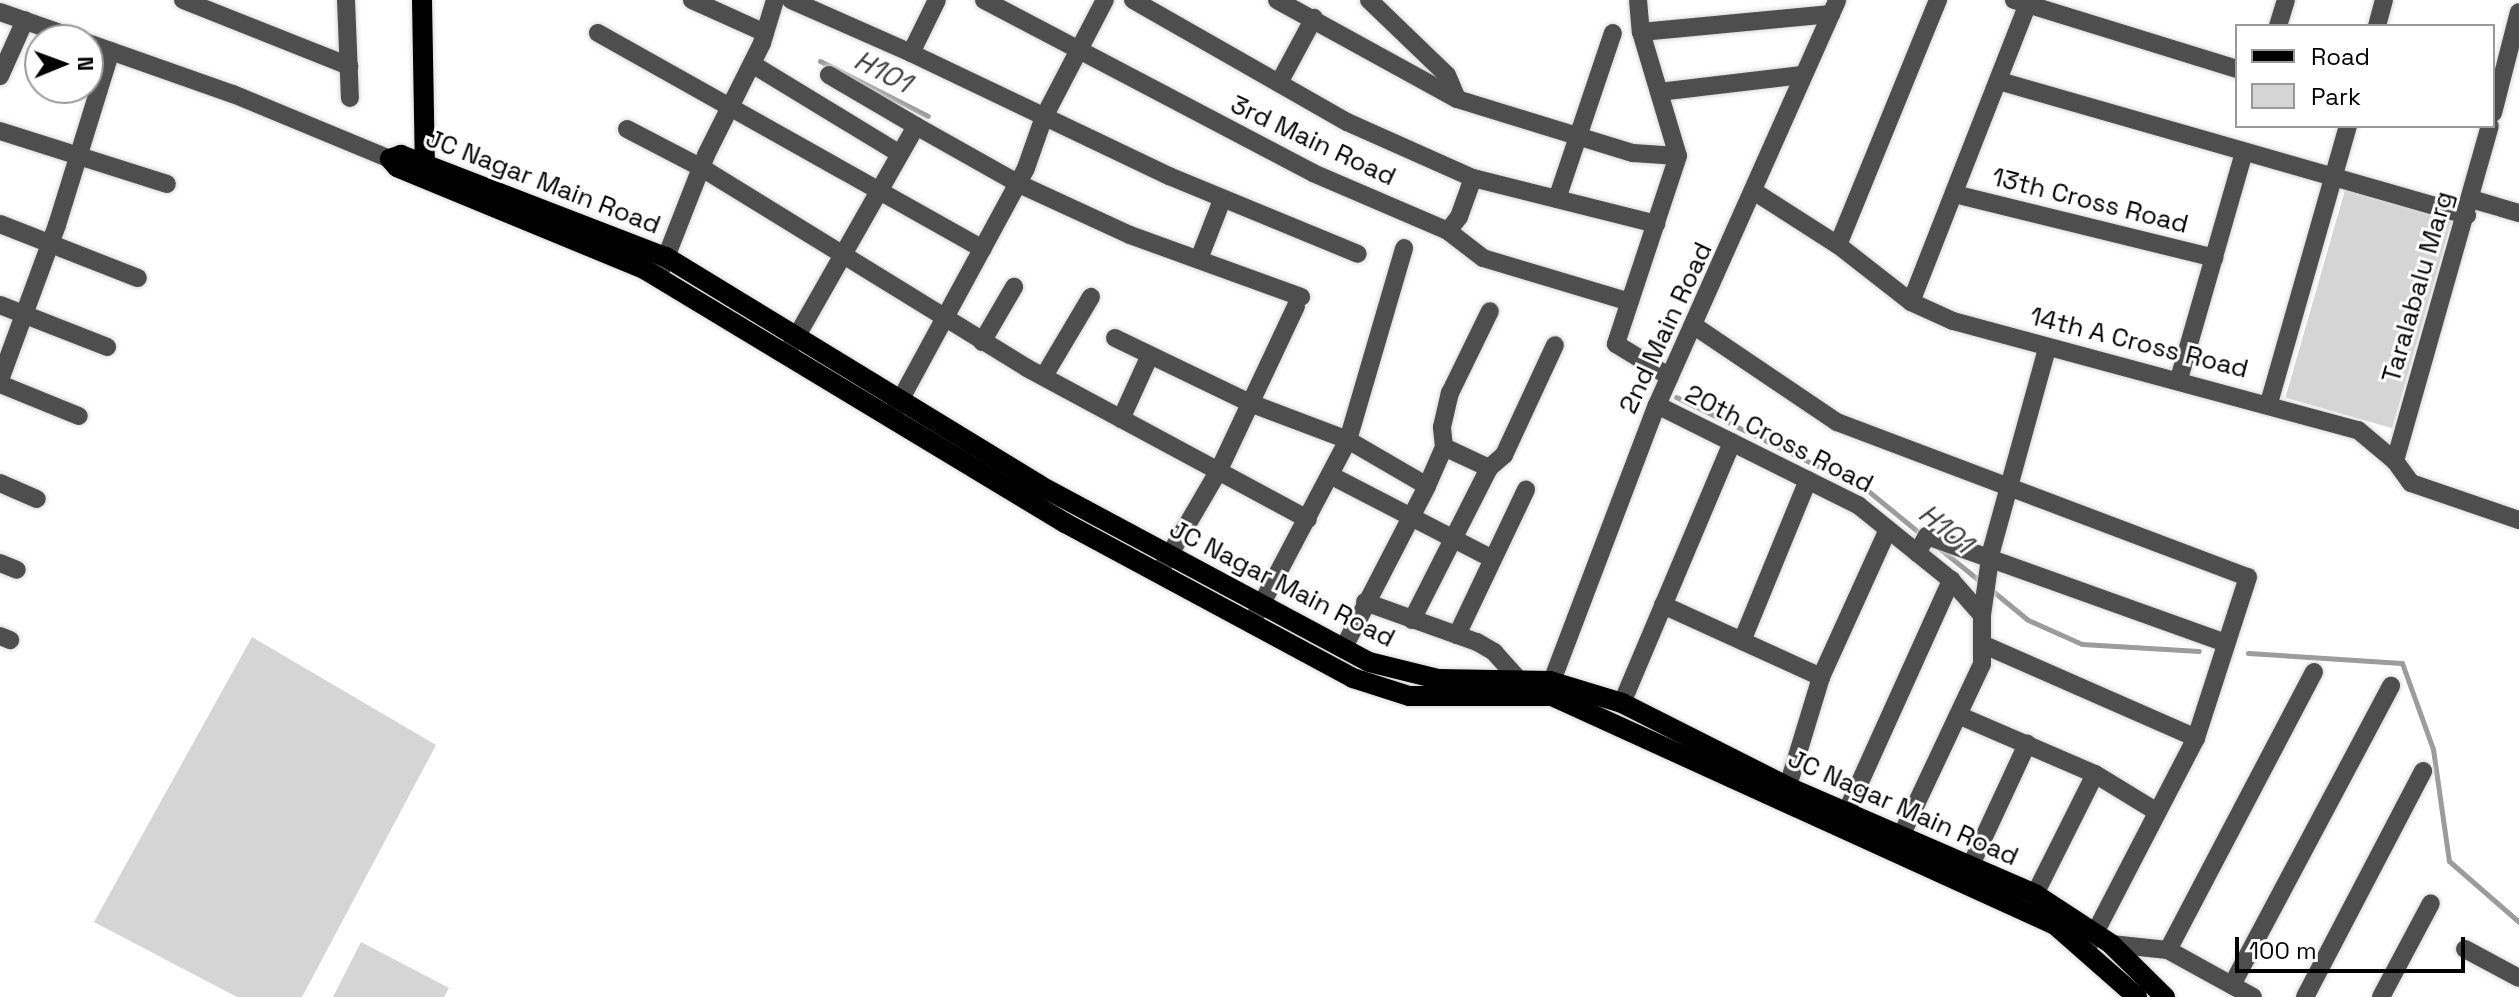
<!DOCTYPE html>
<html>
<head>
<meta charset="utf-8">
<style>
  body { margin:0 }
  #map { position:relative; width:2519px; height:997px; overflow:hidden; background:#fff; font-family:"Space Grotesk",sans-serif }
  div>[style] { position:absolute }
  .green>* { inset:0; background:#d5d5d5; transform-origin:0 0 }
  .stream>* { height:5px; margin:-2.5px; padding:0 2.5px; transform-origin:2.5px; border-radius:2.5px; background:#9c9c9c }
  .roads { filter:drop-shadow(0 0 2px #dbdbdb) drop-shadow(0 0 2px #dbdbdb) }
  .minor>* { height:18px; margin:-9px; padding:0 9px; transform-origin:9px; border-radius:9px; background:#4e4e4e }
  .major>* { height:20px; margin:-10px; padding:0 10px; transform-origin:10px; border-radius:10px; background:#000 }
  span { translate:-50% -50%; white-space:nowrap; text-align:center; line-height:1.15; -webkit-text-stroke:6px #fff; paint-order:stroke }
  .street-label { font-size:26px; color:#000 }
  .water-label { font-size:28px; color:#3d3d3d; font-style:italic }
  .legend { position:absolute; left:2235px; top:24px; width:260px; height:104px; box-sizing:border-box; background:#fff; border:2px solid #999; margin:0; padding:10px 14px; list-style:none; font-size:24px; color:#000 }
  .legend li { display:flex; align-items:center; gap:16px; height:40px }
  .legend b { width:40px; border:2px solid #999 }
  .north { position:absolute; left:24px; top:24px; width:80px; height:80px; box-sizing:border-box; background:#fff; border:2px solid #999; border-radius:50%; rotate:89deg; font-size:22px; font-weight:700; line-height:32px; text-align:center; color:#000 }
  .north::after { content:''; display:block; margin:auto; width:28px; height:36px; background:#000; clip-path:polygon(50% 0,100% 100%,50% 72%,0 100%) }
  .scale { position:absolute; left:2235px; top:937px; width:230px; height:36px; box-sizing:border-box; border:4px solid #000; border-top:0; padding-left:10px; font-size:24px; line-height:28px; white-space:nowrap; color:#000; -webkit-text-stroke:6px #fff; paint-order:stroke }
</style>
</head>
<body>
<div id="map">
  <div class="green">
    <div style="left:2345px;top:190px;width:111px;height:216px;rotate:16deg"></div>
    <div style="clip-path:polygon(252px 637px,436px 745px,302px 997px,237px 997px,94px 922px)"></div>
    <div style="clip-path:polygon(361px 942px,449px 988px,444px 997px,333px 997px)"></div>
  </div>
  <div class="stream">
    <div style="left:820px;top:61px;width:121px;rotate:27deg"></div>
    <div style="left:1676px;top:397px;width:212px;rotate:26deg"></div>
    <div style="left:1867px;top:490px;width:71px;rotate:39.3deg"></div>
    <div style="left:1939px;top:548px;width:54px;rotate:39deg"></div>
    <div style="left:1989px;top:588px;width:50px;rotate:39.4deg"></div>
    <div style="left:2028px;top:620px;width:59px;rotate:24deg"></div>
    <div style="left:2082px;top:644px;width:117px;rotate:3.4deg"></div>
    <div style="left:2248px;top:653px;width:154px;rotate:3.7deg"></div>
    <div style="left:2402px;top:663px;width:91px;rotate:70.2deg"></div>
    <div style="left:2433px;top:749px;width:113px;rotate:81.9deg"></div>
    <div style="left:2449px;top:861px;width:93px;rotate:41.1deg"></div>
  </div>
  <div class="roads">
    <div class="minor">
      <div style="left:183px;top:0;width:179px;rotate:21.7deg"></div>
      <div style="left:346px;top:0;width:98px;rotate:87.7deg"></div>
      <div style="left:692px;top:0;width:80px;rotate:24.3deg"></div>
      <div style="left:791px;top:0;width:131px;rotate:23.8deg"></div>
      <div style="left:911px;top:53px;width:59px;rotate:-63.9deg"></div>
      <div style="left:984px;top:0;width:372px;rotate:27.7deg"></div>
      <div style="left:1313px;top:173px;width:147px;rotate:23.2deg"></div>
      <div style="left:1448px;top:231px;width:44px;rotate:37.6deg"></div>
      <div style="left:1483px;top:258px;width:153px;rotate:16.7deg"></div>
      <div style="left:1133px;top:0;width:246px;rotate:29.7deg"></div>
      <div style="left:1347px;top:122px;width:138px;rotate:24deg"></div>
      <div style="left:1473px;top:178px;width:189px;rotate:14.1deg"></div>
      <div style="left:1277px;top:0;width:205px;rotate:28.8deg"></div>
      <div style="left:1457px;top:99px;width:184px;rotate:17.1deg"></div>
      <div style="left:1633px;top:153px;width:45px;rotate:3.8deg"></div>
      <div style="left:1369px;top:0;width:108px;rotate:43.9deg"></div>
      <div style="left:1447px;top:75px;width:26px;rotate:67deg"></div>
      <div style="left:1638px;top:0;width:32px;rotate:85deg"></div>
      <div style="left:1641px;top:32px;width:129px;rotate:73.4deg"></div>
      <div style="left:1678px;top:156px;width:198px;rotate:108.3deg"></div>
      <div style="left:1616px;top:344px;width:63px;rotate:31.4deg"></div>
      <div style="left:2014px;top:0;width:233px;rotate:17.2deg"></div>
      <div style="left:0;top:12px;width:85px;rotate:19.3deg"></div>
      <div style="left:2278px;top:26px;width:27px;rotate:-73deg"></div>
      <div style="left:2377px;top:26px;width:27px;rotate:-75deg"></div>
      <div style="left:1641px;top:32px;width:191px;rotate:-5.4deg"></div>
      <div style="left:598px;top:33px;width:441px;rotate:29.3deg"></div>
      <div style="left:88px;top:43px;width:154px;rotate:19.4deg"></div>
      <div style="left:233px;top:94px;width:170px;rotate:22.5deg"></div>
      <div style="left:911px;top:53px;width:286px;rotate:25.5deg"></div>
      <div style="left:1169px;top:176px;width:204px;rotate:22.4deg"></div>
      <div style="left:752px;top:64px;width:173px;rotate:31.3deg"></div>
      <div style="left:829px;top:75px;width:101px;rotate:30.4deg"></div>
      <div style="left:0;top:76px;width:61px;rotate:-65.9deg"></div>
      <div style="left:1999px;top:81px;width:487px;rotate:16deg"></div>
      <div style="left:1279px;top:83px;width:74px;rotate:-61.7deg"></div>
      <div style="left:1659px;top:92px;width:144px;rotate:-6.8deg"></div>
      <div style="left:2493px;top:113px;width:104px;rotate:-75.6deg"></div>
      <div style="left:627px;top:129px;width:85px;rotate:27.5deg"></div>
      <div style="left:702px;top:168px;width:382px;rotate:31.6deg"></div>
      <div style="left:1027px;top:368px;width:319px;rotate:28.3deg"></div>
      <div style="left:0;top:131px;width:175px;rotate:17.6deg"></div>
      <div style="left:1755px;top:192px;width:98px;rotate:32.6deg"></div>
      <div style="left:1838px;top:245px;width:93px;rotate:38deg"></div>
      <div style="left:1911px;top:302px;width:46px;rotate:24.3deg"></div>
      <div style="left:1953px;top:321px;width:419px;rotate:15.1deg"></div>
      <div style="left:2358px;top:430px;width:48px;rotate:40deg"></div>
      <div style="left:2395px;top:461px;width:27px;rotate:54deg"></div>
      <div style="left:2411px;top:483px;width:114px;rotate:18.9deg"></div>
      <div style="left:1954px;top:194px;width:268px;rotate:13.8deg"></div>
      <div style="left:1557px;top:199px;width:175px;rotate:-71.4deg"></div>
      <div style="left:2471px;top:199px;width:50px;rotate:16.3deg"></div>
      <div style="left:0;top:224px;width:148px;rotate:21.4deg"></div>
      <div style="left:1448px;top:231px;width:18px;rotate:-52deg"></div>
      <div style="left:1459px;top:217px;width:41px;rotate:-70.3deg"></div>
      <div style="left:1838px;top:245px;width:265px;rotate:-67.8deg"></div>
      <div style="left:1199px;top:259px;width:63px;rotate:-68.7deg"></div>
      <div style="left:661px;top:270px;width:123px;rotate:-68.6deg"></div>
      <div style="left:706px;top:155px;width:125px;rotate:-63.4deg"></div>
      <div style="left:762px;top:43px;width:45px;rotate:-73.2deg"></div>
      <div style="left:1911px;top:302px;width:320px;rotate:-68.6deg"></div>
      <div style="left:0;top:305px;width:115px;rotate:21.4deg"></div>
      <div style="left:1696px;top:327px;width:170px;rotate:34deg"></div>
      <div style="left:1837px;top:422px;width:439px;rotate:20.7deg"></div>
      <div style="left:2248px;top:577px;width:169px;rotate:107.9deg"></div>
      <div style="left:2196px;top:738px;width:234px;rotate:117.4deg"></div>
      <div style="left:1115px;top:338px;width:150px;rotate:25.7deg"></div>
      <div style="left:1250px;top:403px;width:105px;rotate:20.7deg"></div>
      <div style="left:1348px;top:440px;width:91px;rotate:30.2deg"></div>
      <div style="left:982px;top:342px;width:64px;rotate:-59.8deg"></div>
      <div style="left:790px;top:348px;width:255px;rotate:-60.4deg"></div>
      <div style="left:916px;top:126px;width:116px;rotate:29.4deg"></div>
      <div style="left:1017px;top:183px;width:124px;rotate:24.7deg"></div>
      <div style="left:1130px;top:235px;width:182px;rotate:19.9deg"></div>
      <div style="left:1044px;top:376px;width:92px;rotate:-59.3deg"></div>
      <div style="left:2179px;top:379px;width:236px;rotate:-74deg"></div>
      <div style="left:0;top:380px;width:165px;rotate:-69.8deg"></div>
      <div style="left:57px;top:225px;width:182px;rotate:-72.8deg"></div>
      <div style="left:0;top:384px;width:85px;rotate:22.1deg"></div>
      <div style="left:2269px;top:403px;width:288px;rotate:-74.1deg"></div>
      <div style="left:1657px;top:405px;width:225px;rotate:26.5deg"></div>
      <div style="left:1858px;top:505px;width:119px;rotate:38.9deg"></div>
      <div style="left:1951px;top:580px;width:47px;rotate:48.5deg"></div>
      <div style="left:1982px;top:615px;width:49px;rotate:90deg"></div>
      <div style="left:1982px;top:664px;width:202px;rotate:115.2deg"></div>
      <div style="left:891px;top:417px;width:283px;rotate:-61.5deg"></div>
      <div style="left:1026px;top:168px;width:54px;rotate:-70.6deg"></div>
      <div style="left:1044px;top:117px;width:132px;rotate:-62.5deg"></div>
      <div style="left:1121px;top:419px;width:70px;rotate:-65.6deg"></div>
      <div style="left:1444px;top:447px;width:50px;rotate:25deg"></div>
      <div style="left:2395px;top:461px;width:348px;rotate:-74.2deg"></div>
      <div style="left:1330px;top:475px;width:183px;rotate:27.3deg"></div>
      <div style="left:0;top:483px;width:40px;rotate:23.4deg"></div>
      <div style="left:1917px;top:553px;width:20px;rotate:-60deg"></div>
      <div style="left:1927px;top:536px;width:318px;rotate:19.7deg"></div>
      <div style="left:0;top:563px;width:18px;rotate:22deg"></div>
      <div style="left:1163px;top:566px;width:109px;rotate:-59.7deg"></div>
      <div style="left:1218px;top:472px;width:183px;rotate:-64.8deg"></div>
      <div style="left:1365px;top:602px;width:119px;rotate:19.7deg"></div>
      <div style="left:1477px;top:642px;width:20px;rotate:30deg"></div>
      <div style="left:1494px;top:652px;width:38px;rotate:48deg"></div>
      <div style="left:1519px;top:680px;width:9px;rotate:96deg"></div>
      <div style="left:1663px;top:605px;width:174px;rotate:24.5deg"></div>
      <div style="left:1982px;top:615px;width:64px;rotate:-81.9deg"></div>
      <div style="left:1991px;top:552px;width:211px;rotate:-74.6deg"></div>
      <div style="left:1412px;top:620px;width:170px;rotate:-63.1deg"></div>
      <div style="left:1489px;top:468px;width:20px;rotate:-41deg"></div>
      <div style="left:1504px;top:455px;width:121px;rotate:-65.1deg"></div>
      <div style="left:1251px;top:624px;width:208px;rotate:-62.2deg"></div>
      <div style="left:1348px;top:440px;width:200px;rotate:-73.7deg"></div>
      <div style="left:1457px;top:635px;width:161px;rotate:-64.6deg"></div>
      <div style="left:0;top:636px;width:11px;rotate:22deg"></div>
      <div style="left:1742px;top:641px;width:174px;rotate:-67.7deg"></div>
      <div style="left:1982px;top:644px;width:234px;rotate:23.7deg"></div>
      <div style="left:1343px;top:649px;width:183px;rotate:-62.7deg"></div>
      <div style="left:1427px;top:486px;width:43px;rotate:-66.4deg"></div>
      <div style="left:1444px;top:447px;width:20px;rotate:-96deg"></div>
      <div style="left:1442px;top:427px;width:35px;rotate:-77deg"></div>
      <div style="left:1450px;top:393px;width:91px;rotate:-64deg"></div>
      <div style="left:1547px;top:694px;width:309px;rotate:-69.2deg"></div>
      <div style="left:1657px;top:405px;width:443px;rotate:-66deg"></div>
      <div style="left:1622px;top:703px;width:283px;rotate:-67.1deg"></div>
      <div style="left:1958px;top:715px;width:149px;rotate:23.3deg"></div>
      <div style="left:2095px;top:774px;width:69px;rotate:31.4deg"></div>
      <div style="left:1784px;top:799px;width:127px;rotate:-73.1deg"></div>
      <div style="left:1821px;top:677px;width:162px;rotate:-65.6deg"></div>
      <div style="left:1846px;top:813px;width:256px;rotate:-65.7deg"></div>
      <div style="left:1970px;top:867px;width:136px;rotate:-65.1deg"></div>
      <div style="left:2035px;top:894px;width:134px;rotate:-63.4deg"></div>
      <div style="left:2111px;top:944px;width:57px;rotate:6deg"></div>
      <div style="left:2168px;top:950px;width:97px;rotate:28.9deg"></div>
      <div style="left:2465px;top:949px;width:61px;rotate:28.2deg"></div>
      <div style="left:2168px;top:950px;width:314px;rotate:-62.3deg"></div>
      <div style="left:2232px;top:985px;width:339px;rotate:-62deg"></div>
      <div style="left:2305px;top:997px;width:255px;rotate:-62.4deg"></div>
      <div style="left:2381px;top:997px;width:106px;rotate:-62deg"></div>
    </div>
    <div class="major">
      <div style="left:422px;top:0;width:176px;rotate:89deg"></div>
      <div style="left:2137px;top:997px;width:109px;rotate:-138.7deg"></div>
      <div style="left:2055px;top:925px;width:553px;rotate:-155.52deg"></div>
      <div style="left:1552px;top:696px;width:143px;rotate:180deg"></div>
      <div style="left:1409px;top:696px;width:59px;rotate:-162.2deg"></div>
      <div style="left:1353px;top:678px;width:327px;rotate:-151.7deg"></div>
      <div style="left:1065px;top:523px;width:492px;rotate:-148.9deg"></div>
      <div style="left:644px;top:269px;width:267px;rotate:-157.6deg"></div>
      <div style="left:397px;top:167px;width:11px;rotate:-131deg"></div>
      <div style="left:390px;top:159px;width:12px;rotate:-20deg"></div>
      <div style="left:401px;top:155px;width:284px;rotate:21.1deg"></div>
      <div style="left:666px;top:257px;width:437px;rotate:31.4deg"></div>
      <div style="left:1039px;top:485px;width:374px;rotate:28.2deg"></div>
      <div style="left:1369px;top:662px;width:71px;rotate:13.8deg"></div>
      <div style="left:1438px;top:679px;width:112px;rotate:1deg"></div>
      <div style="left:1550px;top:681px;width:75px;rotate:17deg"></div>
      <div style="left:1622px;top:703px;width:188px;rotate:26.8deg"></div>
      <div style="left:1790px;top:788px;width:267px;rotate:23.4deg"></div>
      <div style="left:2035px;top:894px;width:91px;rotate:33.3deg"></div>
      <div style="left:2111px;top:944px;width:76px;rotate:44.5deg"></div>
    </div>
  </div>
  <div class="street-label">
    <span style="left:1313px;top:141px;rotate:25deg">3rd Main Road</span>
    <span style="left:543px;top:182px;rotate:21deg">JC Nagar Main Road</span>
    <span style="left:2090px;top:201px;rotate:14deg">13th Cross Road</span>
    <span style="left:2418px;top:287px;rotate:-74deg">Taralabalu Marg</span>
    <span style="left:1666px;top:328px;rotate:-65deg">2nd Main Road</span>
    <span style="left:2139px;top:343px;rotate:14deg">14th A Cross Road</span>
    <span style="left:1779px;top:439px;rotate:27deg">20th Cross Road</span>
    <span style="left:1282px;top:584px;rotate:27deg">JC Nagar Main Road</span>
    <span style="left:1903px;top:808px;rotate:24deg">JC Nagar Main Road</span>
  </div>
  <div class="water-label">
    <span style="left:883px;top:71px;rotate:27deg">H101</span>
    <span style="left:1946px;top:528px;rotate:39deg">H101</span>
  </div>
  <ul class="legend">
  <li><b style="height:10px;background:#000"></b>Road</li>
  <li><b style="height:22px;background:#d5d5d5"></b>Park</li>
  </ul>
  <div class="north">N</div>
  <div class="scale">100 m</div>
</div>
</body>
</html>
